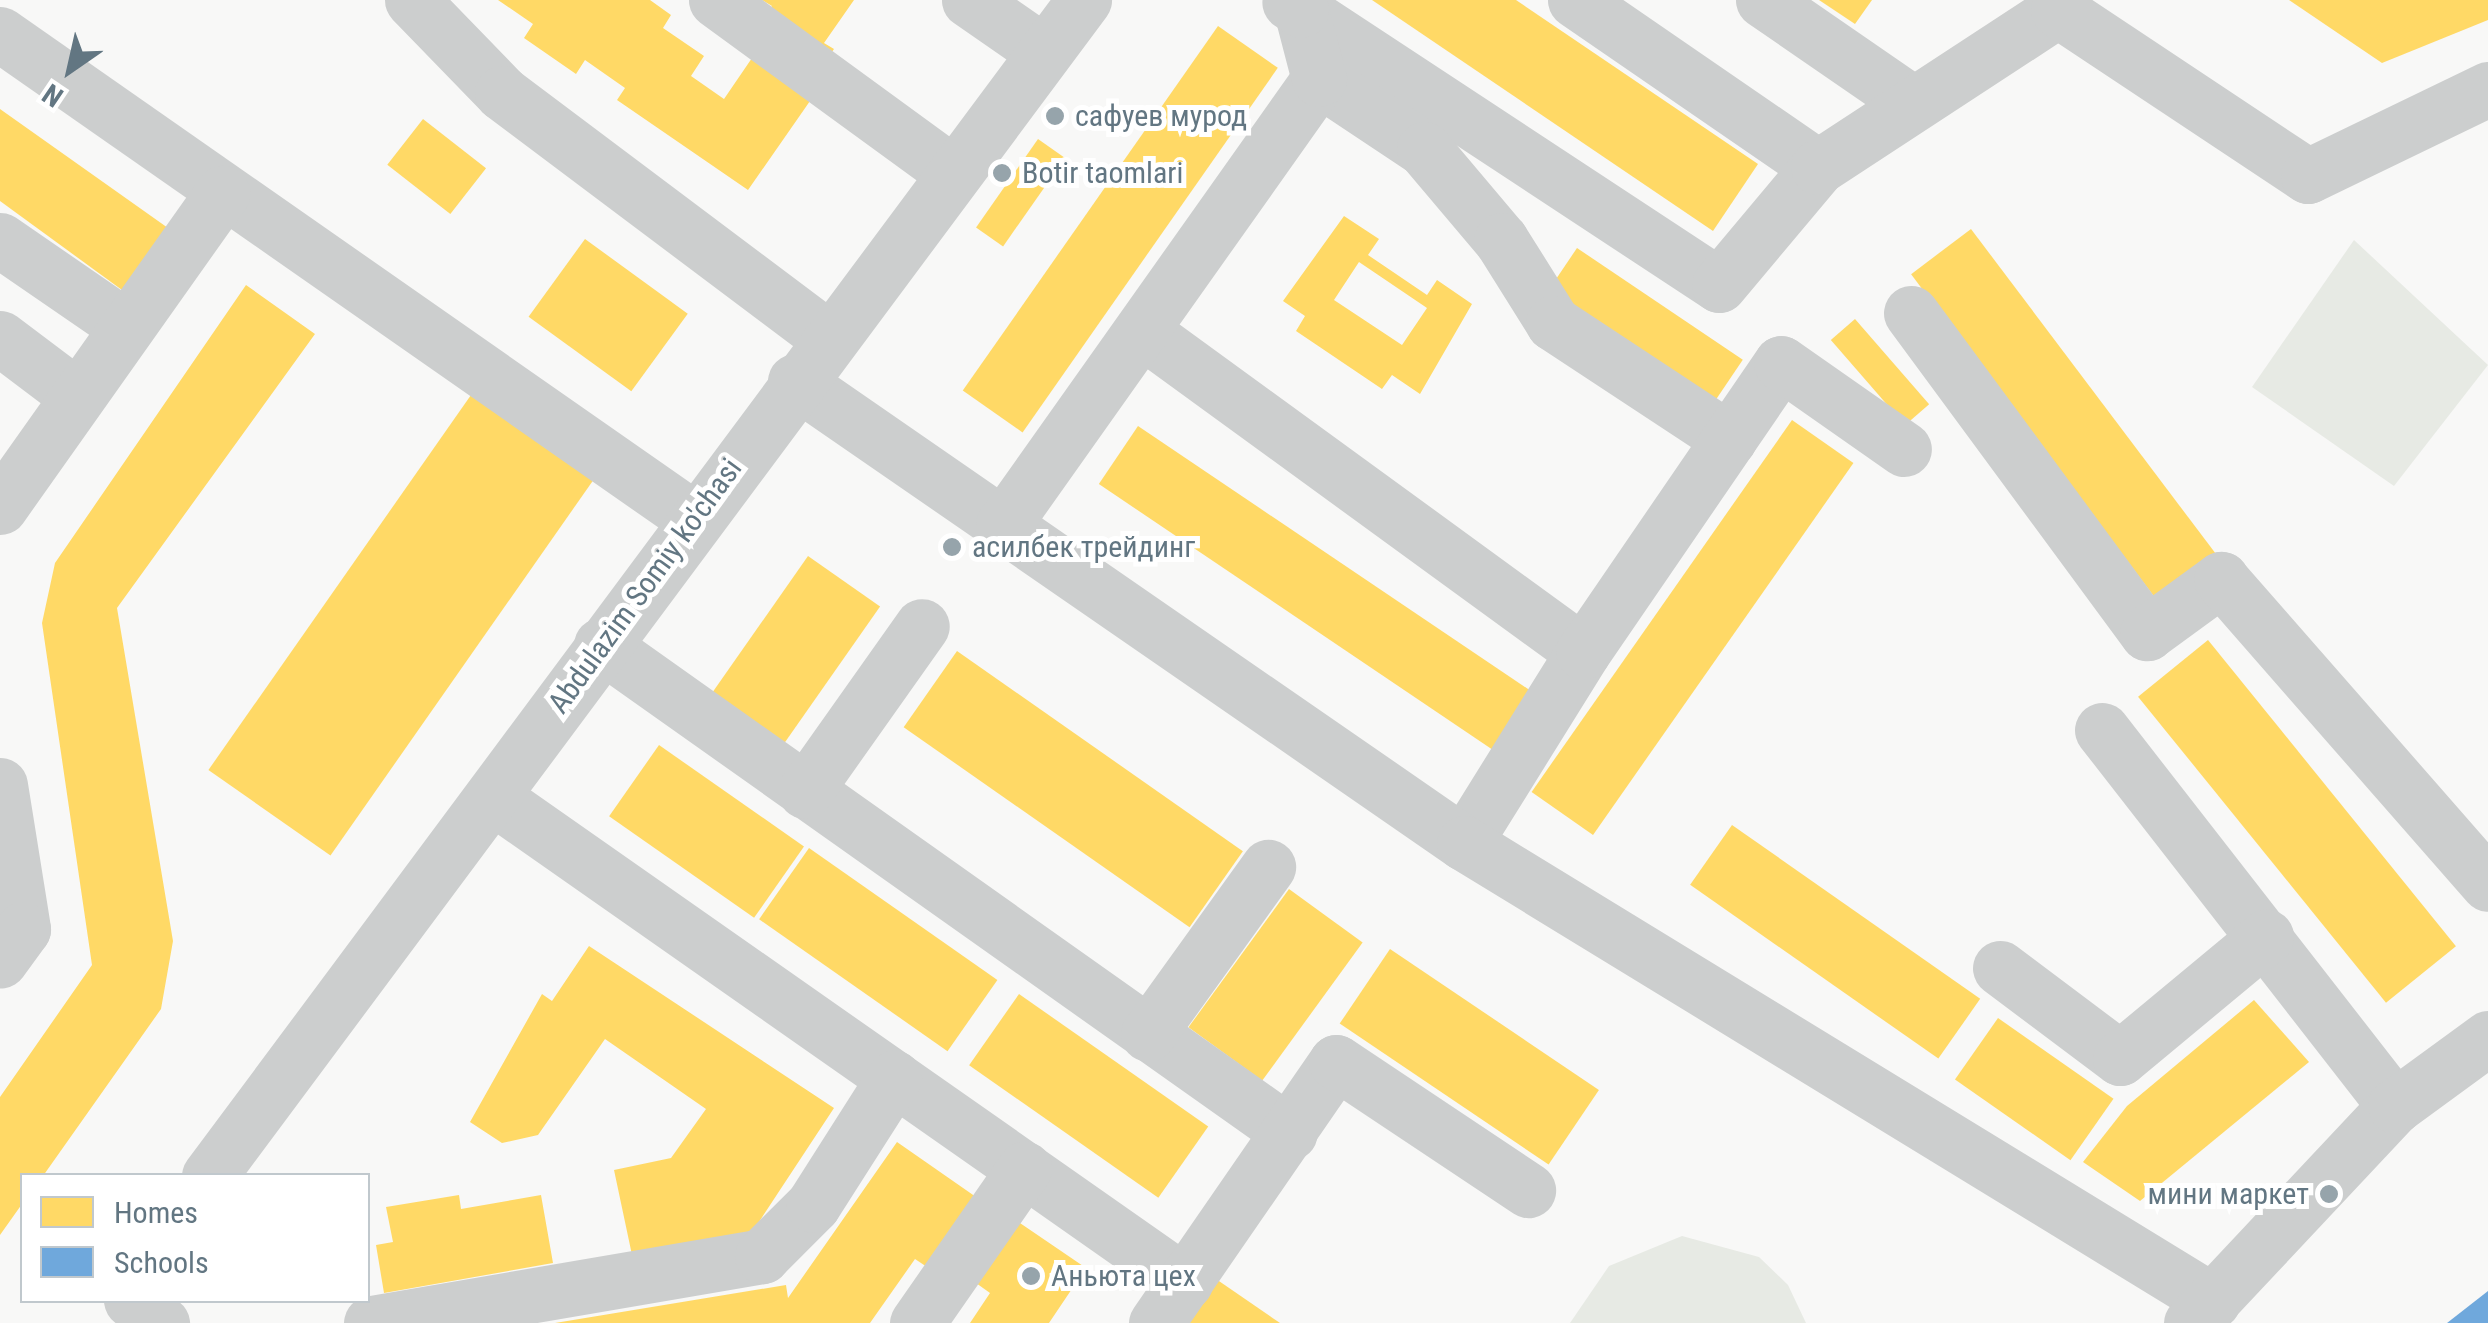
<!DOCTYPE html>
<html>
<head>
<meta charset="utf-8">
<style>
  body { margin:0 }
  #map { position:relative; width:2488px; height:1323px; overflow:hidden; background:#f8f8f7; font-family:"Roboto Condensed",sans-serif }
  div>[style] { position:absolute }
  .green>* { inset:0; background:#e7eae4 }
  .homes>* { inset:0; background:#ffd966; transform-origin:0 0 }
  .schools>* { inset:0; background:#6fa8dc }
  .minor>* { height:55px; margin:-27.5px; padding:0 27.5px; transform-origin:27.5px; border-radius:27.5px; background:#cccece }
  .dots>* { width:28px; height:28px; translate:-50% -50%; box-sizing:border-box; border:5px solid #fff; border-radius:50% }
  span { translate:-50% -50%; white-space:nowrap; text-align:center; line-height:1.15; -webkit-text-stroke:10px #fff; paint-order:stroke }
  .poi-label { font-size:30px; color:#627682 }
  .left { translate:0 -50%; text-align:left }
  .right { translate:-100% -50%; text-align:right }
  .street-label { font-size:30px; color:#627682 }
  .legend { position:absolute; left:20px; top:1173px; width:350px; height:130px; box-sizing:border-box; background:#fff; border:2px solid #c0c8cd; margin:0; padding:12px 18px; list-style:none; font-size:30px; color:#627682 }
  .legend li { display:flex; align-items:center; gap:20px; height:50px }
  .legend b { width:50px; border:2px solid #c0c8cd }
  .north { position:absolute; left:20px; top:20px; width:100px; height:100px; -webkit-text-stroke:8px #fff; paint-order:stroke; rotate:214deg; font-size:28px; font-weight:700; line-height:40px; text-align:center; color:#627682 }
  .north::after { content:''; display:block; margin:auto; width:35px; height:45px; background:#627682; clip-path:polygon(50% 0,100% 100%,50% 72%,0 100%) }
</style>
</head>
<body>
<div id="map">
  <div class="green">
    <div style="clip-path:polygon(2354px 240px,2488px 365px,2394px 486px,2252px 387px)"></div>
    <div style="clip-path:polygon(1682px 1236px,1759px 1257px,1788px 1285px,1806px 1323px,1570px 1323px,1609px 1266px)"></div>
  </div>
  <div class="homes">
    <div style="clip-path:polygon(498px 0,650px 0,671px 15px,663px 28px,704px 56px,691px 76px,724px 99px,752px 58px,741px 50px,772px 6px,762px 0,854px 0,824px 43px,834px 49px,802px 95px,810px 101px,748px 190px,617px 100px,625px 88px,585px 60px,576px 74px,524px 38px,533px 24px)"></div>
    <div style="clip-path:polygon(1372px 0,1516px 0,1758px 164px,1713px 231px)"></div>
    <div style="clip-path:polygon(1819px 0,1872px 0,1855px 24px)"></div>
    <div style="clip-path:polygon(2289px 0,2488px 0,2488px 20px,2382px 63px)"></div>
    <div style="left:1218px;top:26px;width:73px;height:445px;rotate:35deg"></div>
    <div style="clip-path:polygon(0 109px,168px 228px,122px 290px,0 201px)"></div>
    <div style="left:423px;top:119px;width:80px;height:58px;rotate:38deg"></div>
    <div style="left:1038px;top:139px;width:33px;height:108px;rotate:35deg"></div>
    <div style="clip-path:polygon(evenodd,1344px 216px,1379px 239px,1368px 255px,1427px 295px,1437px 280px,1472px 304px,1420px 394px,1392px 375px,1382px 389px,1296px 331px,1305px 316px,1283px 301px,1344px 216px,1359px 262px,1427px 308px,1402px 345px,1334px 300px,1359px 262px)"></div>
    <div style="left:1971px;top:229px;width:408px;height:75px;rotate:53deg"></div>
    <div style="left:585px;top:239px;width:127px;height:96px;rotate:36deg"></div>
    <div style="left:1577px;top:248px;width:200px;height:57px;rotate:34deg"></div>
    <div style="clip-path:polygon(246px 285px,315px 334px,117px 608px,173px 941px,161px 1009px,43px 1176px,22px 1176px,22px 1204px,0 1235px,0 1097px,92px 965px,42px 623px,55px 563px)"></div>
    <div style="left:1855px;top:319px;width:113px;height:32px;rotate:49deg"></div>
    <div style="left:478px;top:385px;width:149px;height:470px;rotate:35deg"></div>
    <div style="left:1792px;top:420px;width:75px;height:454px;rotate:35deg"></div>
    <div style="left:1138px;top:426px;width:479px;height:70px;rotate:34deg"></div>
    <div style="left:808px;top:556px;width:88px;height:171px;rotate:35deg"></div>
    <div style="left:2208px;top:640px;width:394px;height:90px;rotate:51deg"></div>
    <div style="left:957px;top:651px;width:349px;height:93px;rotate:35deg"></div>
    <div style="left:659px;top:745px;width:177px;height:87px;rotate:35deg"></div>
    <div style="left:1732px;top:825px;width:303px;height:73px;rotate:35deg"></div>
    <div style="left:809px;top:848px;width:230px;height:87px;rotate:35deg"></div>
    <div style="left:1289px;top:889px;width:91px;height:171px;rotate:36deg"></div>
    <div style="clip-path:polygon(589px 946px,834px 1108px,753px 1231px,632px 1255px,614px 1170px,671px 1158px,706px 1109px,605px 1039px,538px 1135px,502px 1143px,470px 1122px,542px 994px,552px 1001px)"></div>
    <div style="left:1390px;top:949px;width:252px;height:90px;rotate:34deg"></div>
    <div style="left:1019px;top:994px;width:231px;height:87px;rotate:35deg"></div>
    <div style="clip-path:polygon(2254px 1000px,2309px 1062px,2140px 1201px,2083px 1162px,2127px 1106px)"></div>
    <div style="left:1998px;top:1018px;width:141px;height:75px;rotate:35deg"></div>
    <div style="clip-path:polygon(897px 1142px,976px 1197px,927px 1267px,915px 1259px,870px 1323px,555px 1323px,786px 1285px,788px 1298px)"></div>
    <div style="clip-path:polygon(459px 1195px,461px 1209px,541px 1195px,553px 1263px,384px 1293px,376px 1245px,393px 1242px,386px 1207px)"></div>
    <div style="clip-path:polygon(1017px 1221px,1086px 1268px,1049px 1323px,970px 1323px,990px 1293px,976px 1283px)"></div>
    <div style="clip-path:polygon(1200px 1268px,1280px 1323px,1163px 1323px)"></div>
  </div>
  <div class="schools">
    <div style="clip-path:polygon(2488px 1291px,2488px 1323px,2447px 1323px)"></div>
  </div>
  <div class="minor">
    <div style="left:412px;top:0;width:129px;rotate:45.9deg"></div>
    <div style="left:502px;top:93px;width:408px;rotate:36.9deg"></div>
    <div style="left:716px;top:0;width:293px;rotate:36.1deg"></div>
    <div style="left:969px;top:0;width:91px;rotate:34.7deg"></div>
    <div style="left:1575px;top:0;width:295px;rotate:34.5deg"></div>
    <div style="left:1763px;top:0;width:176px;rotate:34.6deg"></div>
    <div style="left:1301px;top:10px;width:500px;rotate:33.34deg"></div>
    <div style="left:1719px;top:285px;width:154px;rotate:-50deg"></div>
    <div style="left:1818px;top:167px;width:287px;rotate:-33.2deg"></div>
    <div style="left:2058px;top:10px;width:300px;rotate:33.6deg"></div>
    <div style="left:2308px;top:176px;width:200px;rotate:-25.8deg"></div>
    <div style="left:0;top:34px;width:845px;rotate:34.93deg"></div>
    <div style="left:1319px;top:79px;width:126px;rotate:33.7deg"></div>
    <div style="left:1424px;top:149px;width:119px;rotate:49.8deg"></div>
    <div style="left:1501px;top:240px;width:98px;rotate:57.9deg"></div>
    <div style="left:1553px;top:323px;width:211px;rotate:33.4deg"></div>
    <div style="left:0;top:240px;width:152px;rotate:34.5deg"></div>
    <div style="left:1911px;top:313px;width:398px;rotate:53.6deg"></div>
    <div style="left:2147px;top:633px;width:92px;rotate:-36.1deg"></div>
    <div style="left:2221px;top:579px;width:405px;rotate:48.8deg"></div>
    <div style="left:1142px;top:331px;width:545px;rotate:36.05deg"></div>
    <div style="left:1583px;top:652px;width:225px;rotate:121.9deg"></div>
    <div style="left:0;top:338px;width:96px;rotate:37deg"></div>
    <div style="left:795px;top:381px;width:813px;rotate:34.63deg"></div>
    <div style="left:1464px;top:843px;width:878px;rotate:31.45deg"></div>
    <div style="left:0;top:507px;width:385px;rotate:-54.7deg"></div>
    <div style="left:1003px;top:525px;width:547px;rotate:-54.68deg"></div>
    <div style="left:1319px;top:79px;width:71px;rotate:-104.6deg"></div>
    <div style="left:1301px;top:10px;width:14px;rotate:-146deg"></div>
    <div style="left:601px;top:645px;width:844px;rotate:35.31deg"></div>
    <div style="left:1583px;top:652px;width:350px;rotate:-55.6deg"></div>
    <div style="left:1781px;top:363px;width:150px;rotate:35deg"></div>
    <div style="left:2102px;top:730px;width:477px;rotate:52.1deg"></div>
    <div style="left:0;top:785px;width:146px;rotate:80.9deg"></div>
    <div style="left:23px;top:929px;width:39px;rotate:126deg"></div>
    <div style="left:805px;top:791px;width:202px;rotate:-54.7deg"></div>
    <div style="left:494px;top:798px;width:844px;rotate:35.01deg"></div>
    <div style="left:2000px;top:968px;width:150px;rotate:36.9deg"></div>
    <div style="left:2120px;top:1058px;width:190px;rotate:-39.7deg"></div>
    <div style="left:1148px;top:1034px;width:206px;rotate:-54.3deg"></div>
    <div style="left:209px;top:1176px;width:1466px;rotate:-53.35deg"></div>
    <div style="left:131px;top:1300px;width:39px;rotate:37deg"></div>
    <div style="left:371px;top:1323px;width:397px;rotate:-9.7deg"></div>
    <div style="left:762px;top:1256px;width:72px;rotate:-45deg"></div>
    <div style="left:813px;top:1205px;width:151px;rotate:-57.5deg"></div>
    <div style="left:917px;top:1323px;width:188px;rotate:-55.2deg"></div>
    <div style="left:1156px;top:1323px;width:317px;rotate:-55.4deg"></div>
    <div style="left:1336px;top:1062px;width:231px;rotate:33.7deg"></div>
    <div style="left:2191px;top:1323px;width:298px;rotate:-46.8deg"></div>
    <div style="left:2395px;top:1106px;width:115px;rotate:-36.2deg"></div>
  </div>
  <div class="dots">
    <div style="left:1055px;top:116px;background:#96a4ab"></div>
    <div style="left:1002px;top:173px;background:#96a4ab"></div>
    <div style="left:952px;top:547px;background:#96a4ab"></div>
    <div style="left:2329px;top:1194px;background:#96a4ab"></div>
    <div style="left:1031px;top:1276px;background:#96a4ab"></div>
  </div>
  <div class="poi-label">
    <span class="left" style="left:1075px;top:116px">сафуев мурод</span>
    <span class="left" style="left:1022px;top:173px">Botir taomlari</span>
    <span class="left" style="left:972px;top:547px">асилбек трейдинг</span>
    <span class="right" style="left:2309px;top:1194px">мини маркет</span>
    <span class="left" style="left:1051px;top:1276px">Аньюта цех</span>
  </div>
  <div class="street-label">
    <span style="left:645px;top:586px;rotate:-54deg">Abdulazim Somiy ko'chasi</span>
  </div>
  <ul class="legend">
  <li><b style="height:28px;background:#ffd966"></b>Homes</li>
  <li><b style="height:28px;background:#6fa8dc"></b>Schools</li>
  </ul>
  <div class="north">N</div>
</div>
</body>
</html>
